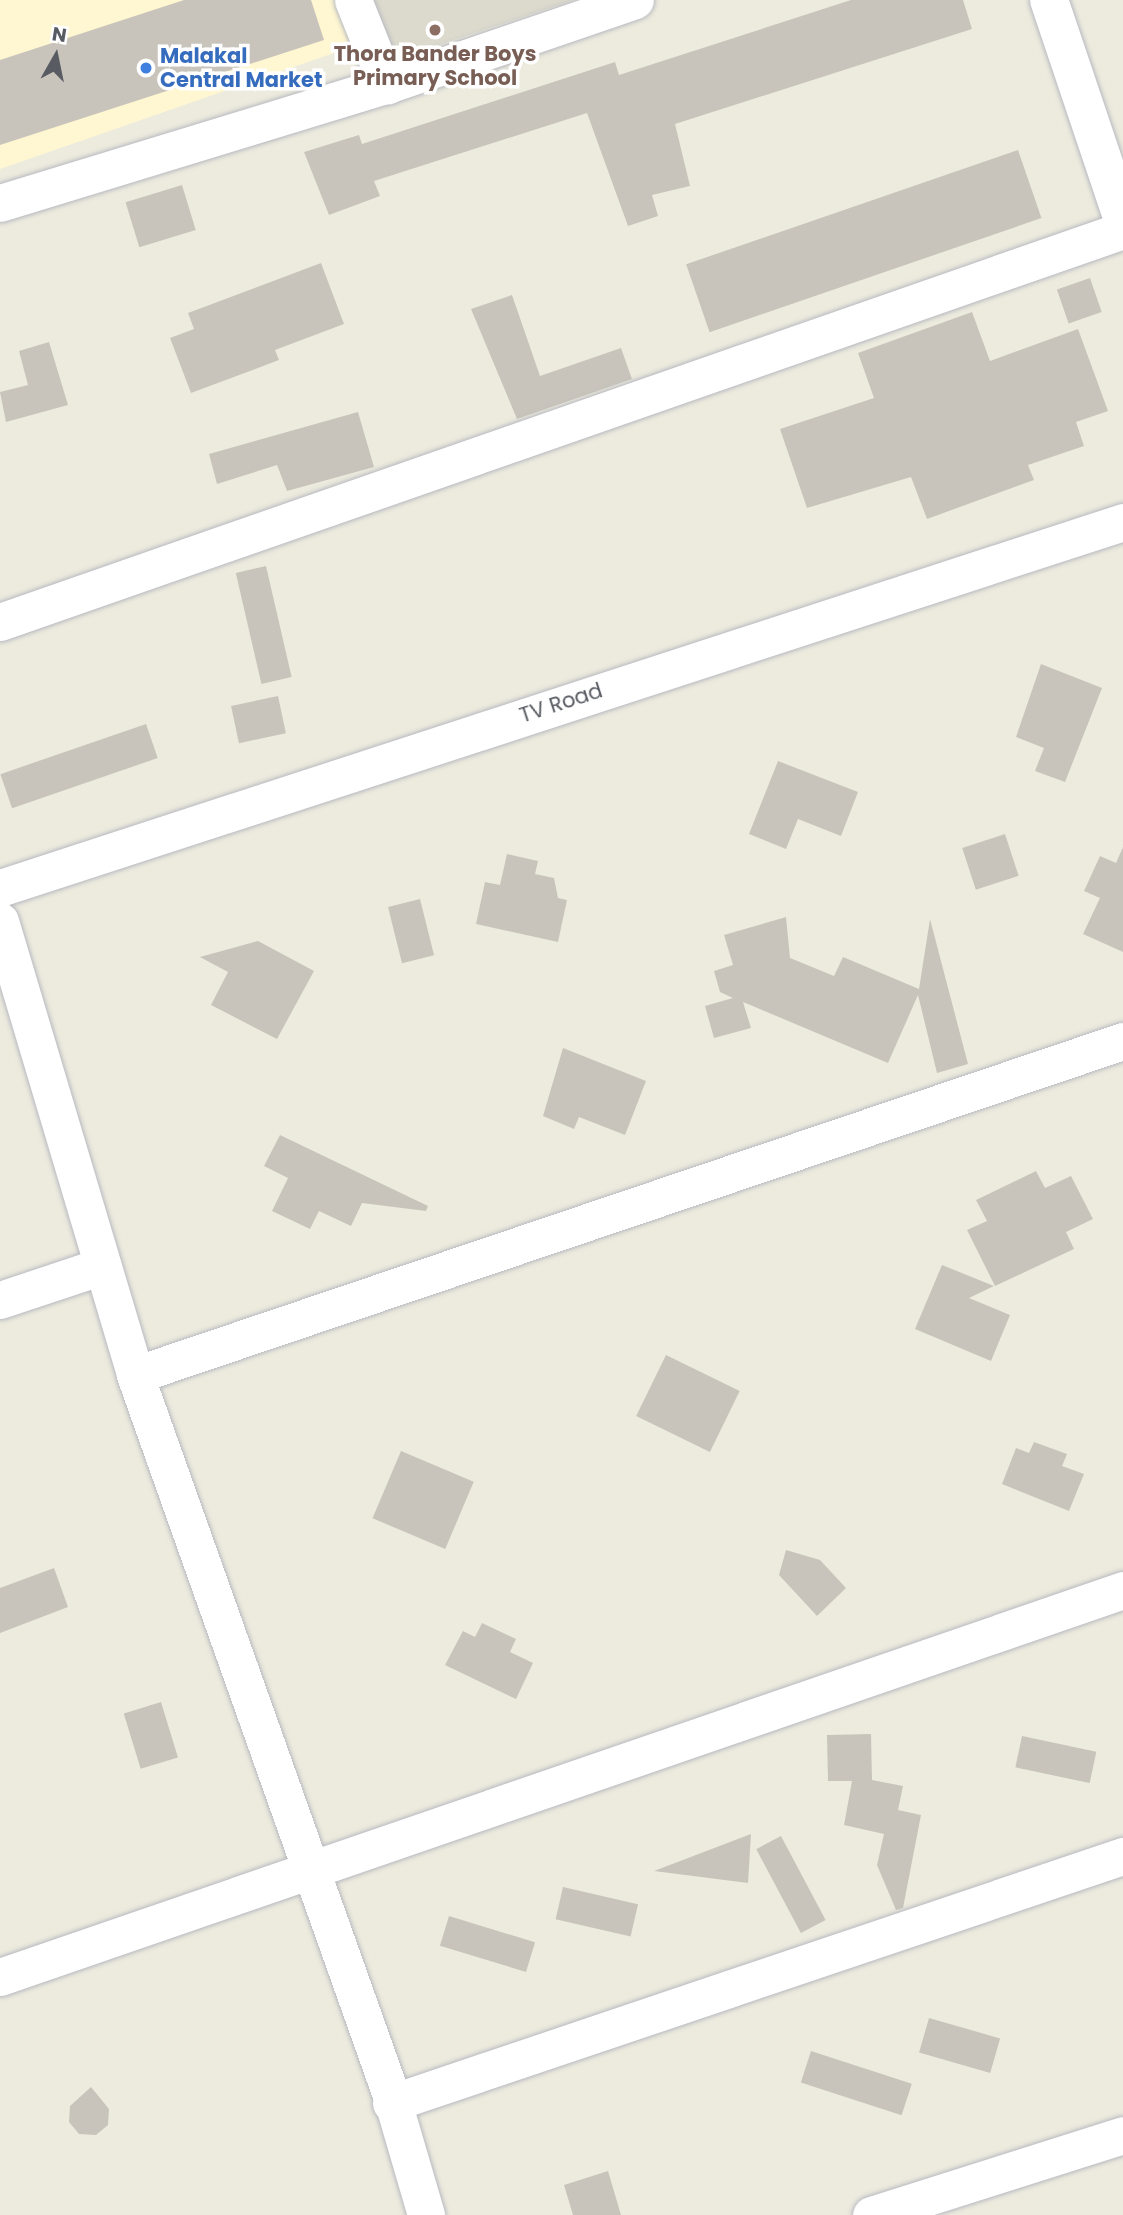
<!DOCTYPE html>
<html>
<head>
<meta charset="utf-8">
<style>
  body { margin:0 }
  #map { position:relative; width:1123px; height:2215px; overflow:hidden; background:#edebde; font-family:Poppins,sans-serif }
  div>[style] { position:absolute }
  .commercial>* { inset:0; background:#fff7d1 }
  .education>* { inset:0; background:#dcdacd }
  .building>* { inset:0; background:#c8c4bb; transform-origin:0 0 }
  .roads { filter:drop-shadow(0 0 2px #b7b9c0) drop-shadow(0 0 2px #b7b9c0) }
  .street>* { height:37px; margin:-18.5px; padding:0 18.5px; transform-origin:18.5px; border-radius:18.5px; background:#fff }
  .secondary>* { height:38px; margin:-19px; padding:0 19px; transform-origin:19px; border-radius:19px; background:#fff }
  .dots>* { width:19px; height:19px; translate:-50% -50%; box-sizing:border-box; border:4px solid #fff; border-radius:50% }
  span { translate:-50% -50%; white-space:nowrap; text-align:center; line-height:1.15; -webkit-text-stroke:7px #fff; paint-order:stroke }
  .education-label { font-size:21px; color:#785e54; font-weight:700 }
  .shop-label { font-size:21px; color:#366cbe; font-weight:700 }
  .left { translate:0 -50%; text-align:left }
  .street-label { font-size:21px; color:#585b62 }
  .north { position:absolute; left:21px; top:21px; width:70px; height:70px; -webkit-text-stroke:5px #fff; paint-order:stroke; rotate:9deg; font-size:19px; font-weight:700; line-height:28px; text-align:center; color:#585b62 }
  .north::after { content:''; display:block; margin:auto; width:24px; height:32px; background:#585b62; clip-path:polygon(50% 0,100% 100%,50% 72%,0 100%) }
</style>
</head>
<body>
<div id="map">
  <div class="commercial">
    <div style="clip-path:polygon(0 0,336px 0,351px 47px,0 169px)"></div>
  </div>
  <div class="education">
    <div style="clip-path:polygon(374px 0,573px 0,396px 59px)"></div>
  </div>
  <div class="building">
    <div style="clip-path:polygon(184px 0,311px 0,324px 40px,0 145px,0 60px)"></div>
    <div style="clip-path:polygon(851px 0,963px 0,972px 29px,675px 124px,690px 186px,652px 195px,658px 216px,628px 226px,587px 113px,374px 181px,380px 196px,329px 215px,304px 152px,359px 135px,362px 144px,615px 62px,619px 75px)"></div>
    <div style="left:1018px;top:150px;width:72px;height:351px;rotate:71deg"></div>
    <div style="left:182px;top:185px;width:47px;height:59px;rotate:73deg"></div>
    <div style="clip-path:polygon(321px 263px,344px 324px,275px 350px,279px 360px,191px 393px,170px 338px,194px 329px,188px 313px)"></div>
    <div style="left:1090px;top:278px;width:36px;height:35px;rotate:71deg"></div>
    <div style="clip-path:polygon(512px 295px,540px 376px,621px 348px,632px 379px,517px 419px,471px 309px)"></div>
    <div style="clip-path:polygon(972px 312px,990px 361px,1078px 329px,1108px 411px,1076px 422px,1084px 446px,1028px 465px,1034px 480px,927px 519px,911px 477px,807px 508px,780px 429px,874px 398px,858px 353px)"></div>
    <div style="clip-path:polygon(49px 342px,68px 405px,6px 422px,0 392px,28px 385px,19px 351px)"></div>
    <div style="clip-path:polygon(358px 412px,374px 467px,287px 491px,277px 465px,217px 484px,209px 454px)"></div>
    <div style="left:266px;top:566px;width:114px;height:31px;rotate:77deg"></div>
    <div style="clip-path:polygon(1041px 664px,1102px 688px,1065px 782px,1035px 771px,1044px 748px,1016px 737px)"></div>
    <div style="left:278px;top:696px;width:38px;height:48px;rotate:78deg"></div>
    <div style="left:146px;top:724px;width:36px;height:154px;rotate:71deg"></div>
    <div style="clip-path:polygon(778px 761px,858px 792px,841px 836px,798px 819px,786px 849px,749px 834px)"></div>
    <div style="left:1005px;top:834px;width:44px;height:45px;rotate:72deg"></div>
    <div style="clip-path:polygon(1123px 847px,1123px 952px,1083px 934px,1100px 898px,1084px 891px,1100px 856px,1116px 863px)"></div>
    <div style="clip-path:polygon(507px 854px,538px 861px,535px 874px,554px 878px,558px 898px,567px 900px,558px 942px,476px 924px,485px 882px,500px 885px)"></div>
    <div style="left:420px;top:899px;width:58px;height:33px;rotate:76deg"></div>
    <div style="clip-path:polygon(786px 917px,790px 958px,834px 976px,843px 957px,919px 989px,930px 919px,968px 1064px,937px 1073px,918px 995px,888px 1063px,743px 1002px,751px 1028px,714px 1038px,705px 1006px,733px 998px,720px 992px,714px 971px,733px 965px,724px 935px)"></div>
    <div style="clip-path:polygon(258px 941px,314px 971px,277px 1039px,211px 1005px,228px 972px,200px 957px)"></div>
    <div style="clip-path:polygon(563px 1048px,646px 1081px,625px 1135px,579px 1117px,574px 1129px,543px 1116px)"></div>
    <div style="clip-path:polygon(280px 1135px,428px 1206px,426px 1211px,362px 1203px,351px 1226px,319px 1211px,310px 1229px,272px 1211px,288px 1178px,264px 1166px)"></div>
    <div style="clip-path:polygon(1036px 1171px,1045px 1188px,1071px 1176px,1093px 1219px,1066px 1232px,1074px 1249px,995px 1286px,967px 1230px,987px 1221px,976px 1200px)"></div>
    <div style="clip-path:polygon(942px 1265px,994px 1286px,969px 1298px,1010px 1315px,991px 1361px,915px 1329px)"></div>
    <div style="left:666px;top:1355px;width:82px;height:68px;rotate:26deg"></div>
    <div style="clip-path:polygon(1034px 1442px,1067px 1454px,1062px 1466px,1084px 1474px,1069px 1511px,1002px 1484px,1016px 1448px,1029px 1453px)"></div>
    <div style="left:401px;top:1451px;width:79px;height:73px;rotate:23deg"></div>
    <div style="clip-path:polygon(786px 1550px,820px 1560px,846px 1588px,817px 1616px,779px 1575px)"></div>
    <div style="clip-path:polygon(54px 1568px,68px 1607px,0 1633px,0 1588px)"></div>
    <div style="clip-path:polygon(482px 1623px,516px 1639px,510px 1652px,533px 1663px,516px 1699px,445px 1665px,463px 1631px,475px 1637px)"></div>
    <div style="left:161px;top:1702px;width:58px;height:39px;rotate:73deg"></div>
    <div style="clip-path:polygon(871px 1734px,872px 1780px,903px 1786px,898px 1810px,921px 1815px,903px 1908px,896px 1910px,877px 1865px,884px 1834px,844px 1825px,852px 1781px,828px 1781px,827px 1735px)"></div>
    <div style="left:1022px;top:1736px;width:76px;height:32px;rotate:12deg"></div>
    <div style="clip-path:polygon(751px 1834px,748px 1883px,654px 1871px)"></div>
    <div style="left:781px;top:1836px;width:95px;height:28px;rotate:62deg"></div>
    <div style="left:563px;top:1887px;width:77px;height:33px;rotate:13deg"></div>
    <div style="left:449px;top:1916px;width:90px;height:31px;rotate:17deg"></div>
    <div style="left:929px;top:2018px;width:74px;height:36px;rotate:16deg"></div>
    <div style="left:811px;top:2051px;width:106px;height:33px;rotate:18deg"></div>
    <div style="clip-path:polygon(91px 2087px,109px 2109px,108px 2125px,96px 2135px,79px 2134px,69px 2122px,70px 2106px)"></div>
    <div style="clip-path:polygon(608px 2171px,621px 2215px,573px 2215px,564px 2185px)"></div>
  </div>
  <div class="roads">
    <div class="street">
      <div style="left:353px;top:0;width:92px;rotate:68.2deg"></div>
      <div style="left:0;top:203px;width:405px;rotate:-17deg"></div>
      <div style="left:387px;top:85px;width:262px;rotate:-18.9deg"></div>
      <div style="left:0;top:622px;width:1189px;rotate:-19.24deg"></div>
      <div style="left:0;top:888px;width:1181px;rotate:-18.05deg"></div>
      <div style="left:0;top:921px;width:474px;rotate:73.4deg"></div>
      <div style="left:135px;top:1375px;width:764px;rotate:70.43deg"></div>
      <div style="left:391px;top:2095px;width:125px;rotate:73.7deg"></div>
      <div style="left:0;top:1300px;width:108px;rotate:-18.4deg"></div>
      <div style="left:135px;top:1375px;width:1043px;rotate:-18.68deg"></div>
      <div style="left:0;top:1977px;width:1188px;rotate:-19.01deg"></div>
      <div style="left:391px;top:2103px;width:773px;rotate:-18.65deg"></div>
      <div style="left:871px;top:2215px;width:264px;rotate:-17.6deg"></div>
    </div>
    <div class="secondary">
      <div style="left:1049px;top:0;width:232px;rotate:71.4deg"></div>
    </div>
  </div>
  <div class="dots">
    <div style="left:435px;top:30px;background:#8d6e63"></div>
    <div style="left:146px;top:68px;background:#3f7fe0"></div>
  </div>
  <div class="education-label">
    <span style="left:435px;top:66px">Thora Bander Boys<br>Primary School</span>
  </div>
  <div class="shop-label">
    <span class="left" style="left:160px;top:68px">Malakal<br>Central Market</span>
  </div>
  <div class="street-label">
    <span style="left:561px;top:703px;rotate:-18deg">TV Road</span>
  </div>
  <div class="north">N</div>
</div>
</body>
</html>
